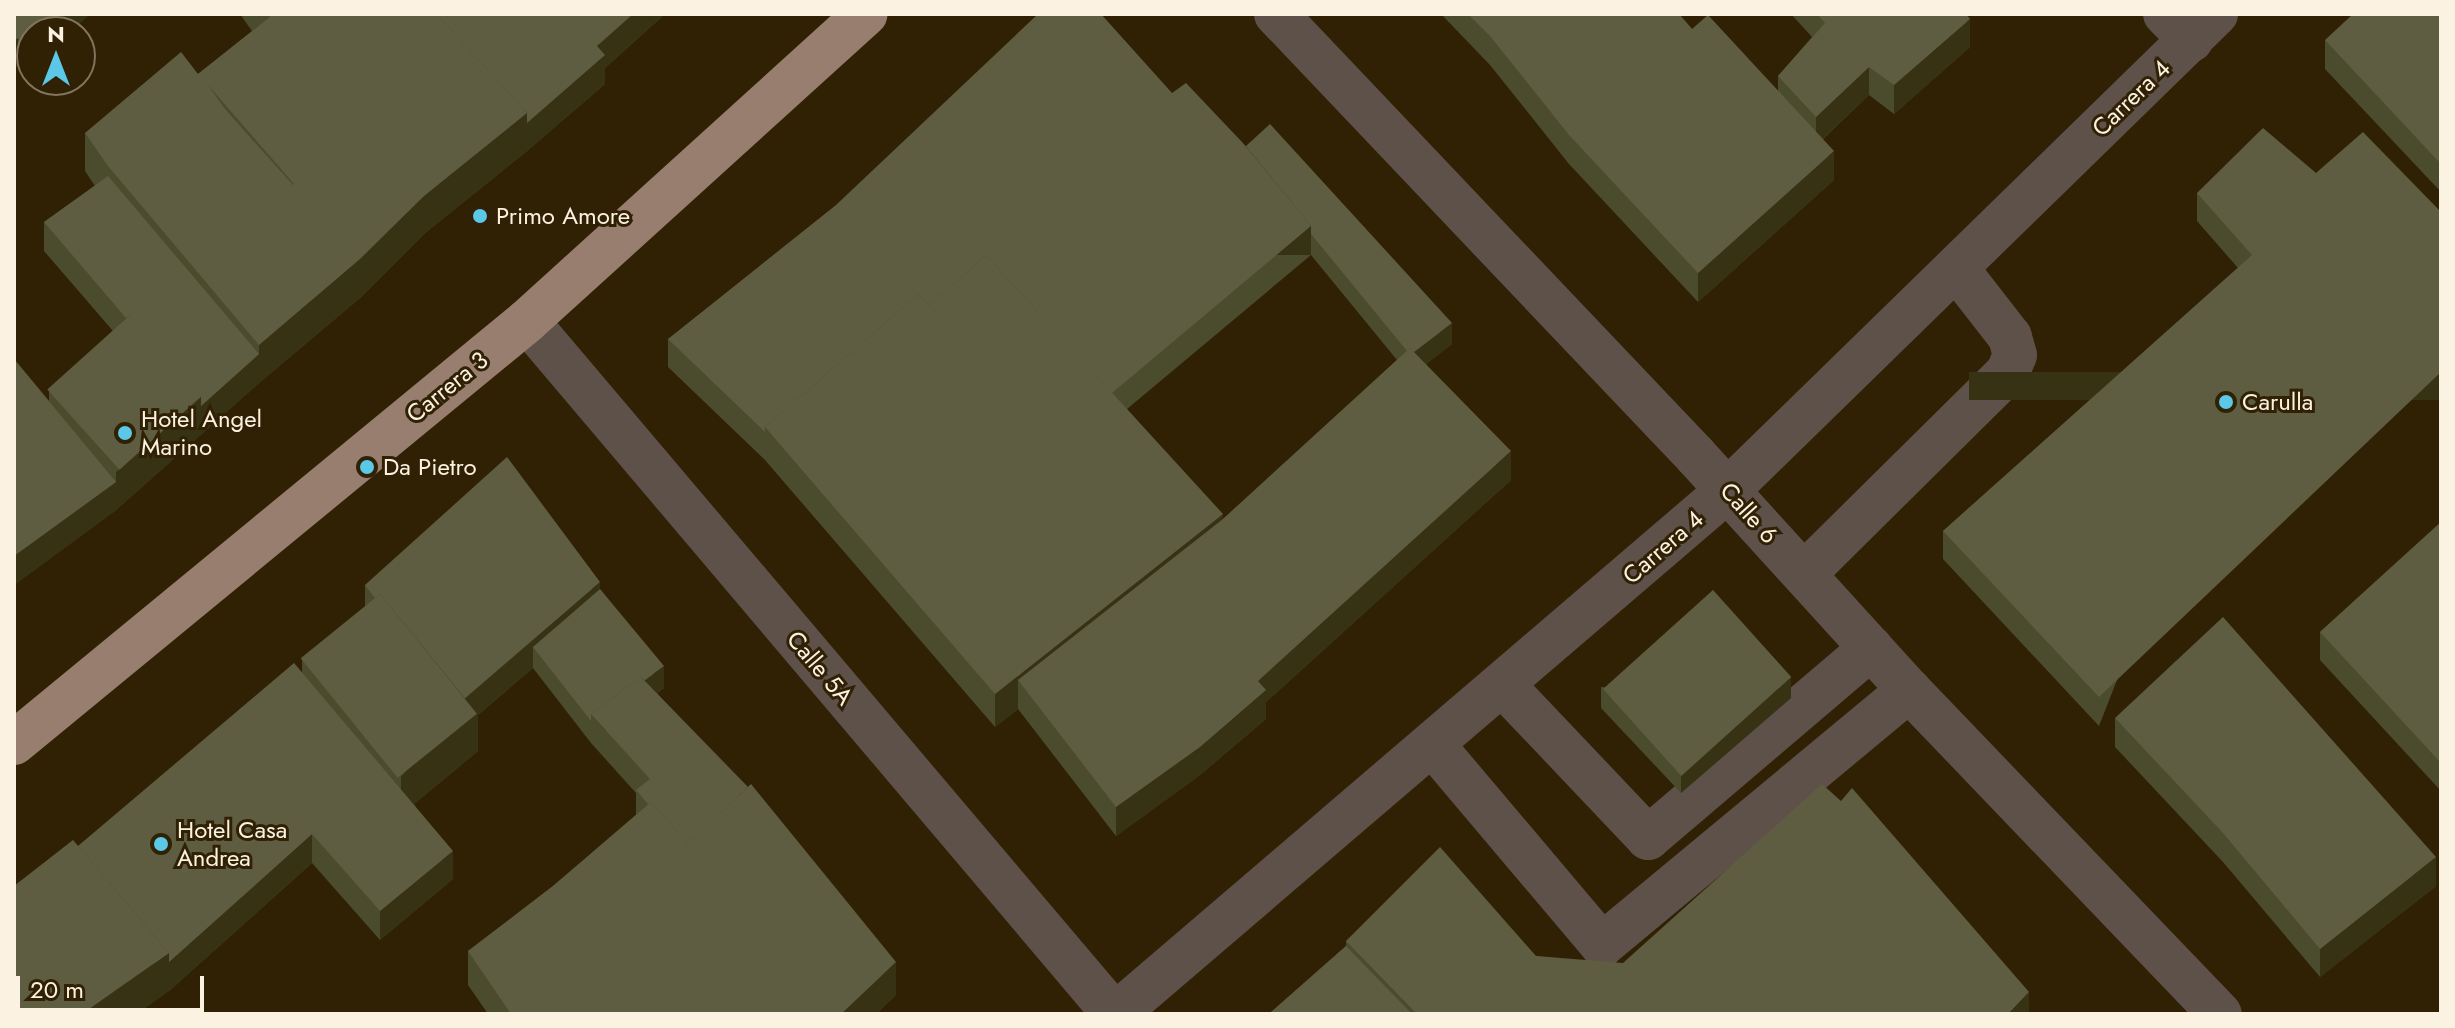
<!DOCTYPE html>
<html>
<head>
<meta charset="utf-8">
<style>
  body { margin:0 }
  #map { position:relative; width:2455px; height:1028px; overflow:hidden; background:#302105; font-family:Jost,sans-serif }
  div>[style] { position:absolute }
  .minor>* { height:44px; margin:-22px; padding:0 22px; transform-origin:22px; border-radius:22px; background:#5e514a }
  .major>* { height:44px; margin:-22px; padding:0 22px; transform-origin:22px; border-radius:22px; background:#987e6e }
  .wall>* { inset:0; background:#4b4b2e }
  .shaded-wall>* { inset:0; background:#383215; transform-origin:0 0 }
  .building>* { inset:0; background:#5e5d41; transform-origin:0 0 }
  .dots>* { width:22px; height:22px; translate:-50% -50%; box-sizing:border-box; border:4px solid #302105; border-radius:50% }
  span { translate:-50% -50%; white-space:nowrap; text-align:center; line-height:1.15; -webkit-text-stroke:6px #302105; paint-order:stroke }
  .street-label { font-size:24px; color:#fcf2e2 }
  .poi-label { font-size:24px; color:#fcf2e2 }
  .left { translate:0 -50%; text-align:left }
  .frame { position:absolute; inset:0; border:16px solid #fcf2e2; pointer-events:none }
  .north { position:absolute; left:16px; top:16px; width:80px; height:80px; box-sizing:border-box; background:#302105; border:2px solid #82755d; border-radius:50%; rotate:0deg; font-size:22px; font-weight:700; line-height:32px; text-align:center; color:#fcf2e2 }
  .north::after { content:''; display:block; margin:auto; width:28px; height:36px; background:#5ac8e6; clip-path:polygon(50% 0,100% 100%,50% 72%,0 100%) }
  .scale { position:absolute; left:16px; top:976px; width:188px; height:36px; box-sizing:border-box; border:4px solid #fcf2e2; border-top:0; padding-left:10px; font-size:24px; line-height:28px; white-space:nowrap; color:#fcf2e2; -webkit-text-stroke:6px #302105; paint-order:stroke }
</style>
</head>
<body>
<div id="map">
  <div class="minor">
    <div style="left:1276px;top:14px;width:610px;rotate:46.46deg"></div>
    <div style="left:1696px;top:456px;width:316px;rotate:47.7deg"></div>
    <div style="left:1909px;top:690px;width:449px;rotate:46.2deg"></div>
    <div style="left:2165px;top:14px;width:37px;rotate:45deg"></div>
    <div style="left:527px;top:321px;width:908px;rotate:49.73deg"></div>
    <div style="left:1804px;top:574px;width:287px;rotate:-44.7deg"></div>
    <div style="left:2008px;top:372px;width:18px;rotate:-68deg"></div>
    <div style="left:2015px;top:355px;width:19px;rotate:-106deg"></div>
    <div style="left:2010px;top:337px;width:86px;rotate:-127.9deg"></div>
    <div style="left:1503px;top:685px;width:211px;rotate:46.5deg"></div>
    <div style="left:1648px;top:838px;width:293px;rotate:-40.4deg"></div>
    <div style="left:1433px;top:745px;width:262px;rotate:49.8deg"></div>
    <div style="left:1602px;top:945px;width:399px;rotate:-39.7deg"></div>
    <div style="left:1116px;top:1014px;width:806px;rotate:-40.57deg"></div>
    <div style="left:1728px;top:490px;width:682px;rotate:-44.29deg"></div>
  </div>
  <div class="major">
    <div style="left:14px;top:743px;width:664px;rotate:-39.44deg"></div>
    <div style="left:527px;top:321px;width:457px;rotate:-42.2deg"></div>
  </div>
  <div class="wall">
    <div style="clip-path:polygon(14px 14px,90px 14px,69px 32px,32px 32px,32px 65px,24px 72px,18px 66px)"></div>
    <div style="clip-path:polygon(240px 14px,665px 14px,605px 68px,605px 84px,527px 151px,424px 234px,360px 298px,259px 383px,116px 510px,14px 585px,14px 359px,49px 401px,49px 392px,113px 331px,44px 251px,44px 222px,95px 186px,85px 171px,85px 133px,198px 74px,252px 31px)"></div>
    <div style="clip-path:polygon(1441px 14px,1679px 14px,1692px 29px,1778px 91px,1778px 76px,1812px 37px,1791px 14px,1966px 14px,1970px 47px,1894px 114px,1869px 95px,1823px 139px,1834px 180px,1698px 302px,1569px 164px,1490px 65px)"></div>
    <div style="clip-path:polygon(2441px 14px,2441px 192px,2325px 69px,2325px 40px)"></div>
    <div style="clip-path:polygon(evenodd,1172px 93px,1246px 146px,1452px 344px,1426px 364px,1511px 480px,1266px 702px,1266px 719px,1200px 775px,1116px 836px,1018px 709px,995px 727px,765px 460px,668px 367px,668px 339px,1172px 93px,1311px 255px,1397px 360px,1223px 519px,1127px 409px,1311px 255px)"></div>
    <div style="clip-path:polygon(2316px 173px,2099px 726px,1943px 559px,1943px 531px,2238px 268px,2197px 221px,2197px 193px)"></div>
    <div style="clip-path:polygon(2441px 522px,2441px 791px,2320px 660px,2320px 632px)"></div>
    <div style="clip-path:polygon(365px 585px,600px 589px,664px 688px,657px 693px,896px 995px,876px 1014px,488px 1014px,468px 985px,468px 951px,553px 886px,636px 815px,636px 793px,591px 743px,533px 668px,478px 715px,478px 751px,414px 804px,453px 879px,380px 940px,312px 863px,169px 991px,78px 846px,302px 672px,302px 660px,365px 607px)"></div>
    <div style="clip-path:polygon(1601px 687px,1791px 698px,1681px 793px,1601px 708px)"></div>
    <div style="clip-path:polygon(2115px 718px,2436px 886px,2320px 977px,2223px 862px,2115px 747px)"></div>
    <div style="clip-path:polygon(1346px 941px,1536px 956px,2029px 1014px,1269px 1014px,1346px 946px)"></div>
  </div>
  <div class="shaded-wall">
    <div style="clip-path:polygon(57px 14px,90px 14px,69px 32px,37px 32px)"></div>
    <div style="clip-path:polygon(633px 14px,665px 14px,605px 68px,605px 84px,527px 151px,424px 234px,360px 298px,259px 383px,259px 345px,424px 196px)"></div>
    <div style="clip-path:polygon(1970px 19px,1970px 47px,1894px 114px,1894px 85px)"></div>
    <div style="clip-path:polygon(32px 36px,32px 65px,24px 72px,24px 44px)"></div>
    <div style="clip-path:polygon(18px 38px,18px 66px,14px 70px,14px 41px)"></div>
    <div style="clip-path:polygon(1869px 67px,1869px 95px,1816px 145px,1816px 117px)"></div>
    <div style="clip-path:polygon(1834px 151px,1834px 180px,1698px 302px,1698px 273px)"></div>
    <div style="left:1311px;top:226px;width:29px;height:263px;rotate:90deg"></div>
    <div style="clip-path:polygon(1452px 323px,1452px 344px,1410px 377px,1410px 355px)"></div>
    <div style="clip-path:polygon(259px 354px,259px 383px,201px 435px,201px 406px)"></div>
    <div style="left:2441px;top:372px;width:28px;height:472px;rotate:90deg"></div>
    <div style="clip-path:polygon(201px 397px,201px 435px,116px 510px,14px 585px,14px 556px,116px 482px,116px 472px)"></div>
    <div style="clip-path:polygon(1511px 451px,1511px 480px,1266px 702px,1266px 719px,1200px 775px,1116px 836px,1116px 807px)"></div>
    <div style="clip-path:polygon(1223px 514px,1223px 548px,1018px 680px,1018px 709px,995px 727px,995px 694px)"></div>
    <div style="clip-path:polygon(600px 582px,600px 610px,533px 647px,533px 668px,478px 715px,478px 751px,401px 815px,401px 777px,461px 702px)"></div>
    <div style="clip-path:polygon(664px 666px,664px 688px,606px 731px,595px 718px)"></div>
    <div style="clip-path:polygon(1791px 677px,1791px 698px,1681px 793px,1681px 771px)"></div>
    <div style="clip-path:polygon(312px 834px,312px 863px,169px 991px,169px 962px)"></div>
    <div style="clip-path:polygon(453px 851px,453px 879px,380px 940px,380px 911px)"></div>
    <div style="clip-path:polygon(2436px 857px,2436px 886px,2320px 977px,2320px 949px)"></div>
    <div style="clip-path:polygon(169px 953px,169px 991px,137px 1014px,82px 1014px)"></div>
    <div style="clip-path:polygon(896px 962px,896px 995px,876px 1014px,841px 1014px)"></div>
    <div style="clip-path:polygon(2029px 992px,2029px 1014px,2008px 1014px)"></div>
  </div>
  <div class="building">
    <div style="clip-path:polygon(14px 14px,57px 14px,37px 32px,32px 32px,32px 36px,24px 44px,18px 38px,14px 41px)"></div>
    <div style="clip-path:polygon(evenodd,267px 14px,437px 14px,527px 113px,424px 196px,360px 259px,259px 345px,108px 166px,85px 133px,181px 52px,198px 74px,270px 17px,267px 14px,208px 85px,294px 184px,293px 185px,225px 109px,208px 85px)"></div>
    <div style="clip-path:polygon(437px 14px,633px 14px,597px 46px,605px 55px,527px 123px,527px 113px)"></div>
    <div style="clip-path:polygon(1038px 14px,1101px 14px,1172px 93px,1186px 83px,1242px 142px,1311px 226px,1112px 393px,986px 255px,929px 306px,919px 294px,765px 427px,765px 432px,668px 339px,836px 205px)"></div>
    <div style="clip-path:polygon(1468px 14px,1679px 14px,1692px 29px,1708px 15px,1834px 151px,1698px 273px,1569px 135px,1490px 36px)"></div>
    <div style="clip-path:polygon(1817px 14px,1966px 14px,1970px 19px,1894px 85px,1869px 67px,1816px 117px,1778px 76px,1825px 23px)"></div>
    <div style="clip-path:polygon(2353px 14px,2441px 14px,2441px 164px,2325px 40px)"></div>
    <div style="clip-path:polygon(1270px 124px,1452px 323px,1414px 352px,1410px 348px,1407px 351px,1311px 234px,1311px 226px,1246px 146px)"></div>
    <div style="clip-path:polygon(2263px 128px,2316px 173px,2363px 132px,2441px 212px,2441px 372px,2099px 697px,1943px 531px,2252px 255px,2197px 193px)"></div>
    <div style="clip-path:polygon(108px 176px,259px 354px,201px 406px,201px 397px,129px 316px,126px 318px,44px 222px)"></div>
    <div style="clip-path:polygon(986px 255px,1223px 514px,995px 694px,765px 427px,919px 294px,929px 306px)"></div>
    <div style="left:129px;top:316px;width:108px;height:110px;rotate:48deg"></div>
    <div style="clip-path:polygon(1410px 348px,1511px 451px,1258px 681px,1266px 690px,1200px 747px,1116px 807px,1018px 680px,1223px 519px)"></div>
    <div style="clip-path:polygon(14px 359px,116px 482px,14px 556px)"></div>
    <div style="clip-path:polygon(507px 457px,600px 582px,465px 698px,380px 594px,375px 598px,365px 585px)"></div>
    <div style="clip-path:polygon(2441px 522px,2441px 763px,2320px 632px)"></div>
    <div style="clip-path:polygon(600px 589px,664px 666px,645px 680px,641px 677px,591px 714px,591px 721px,533px 647px)"></div>
    <div style="left:1713px;top:590px;width:117px;height:148px;rotate:48deg"></div>
    <div style="left:380px;top:594px;width:154px;height:102px;rotate:51deg"></div>
    <div style="clip-path:polygon(2223px 617px,2436px 857px,2320px 949px,2223px 833px,2115px 718px)"></div>
    <div style="clip-path:polygon(294px 663px,453px 851px,380px 911px,312px 834px,169px 962px,169px 953px,78px 846px)"></div>
    <div style="clip-path:polygon(641px 677px,748px 787px,688px 844px,651px 802px,648px 804px,636px 790px,650px 779px,591px 714px)"></div>
    <div style="clip-path:polygon(751px 784px,896px 962px,841px 1014px,511px 1014px,468px 951px,553px 886px,651px 802px,688px 844px)"></div>
    <div style="clip-path:polygon(1822px 784px,1841px 801px,1852px 788px,2029px 992px,2008px 1014px,1417px 1014px,1346px 941px,1440px 847px,1536px 956px,1623px 963px)"></div>
    <div style="clip-path:polygon(73px 840px,169px 953px,82px 1014px,14px 1014px,14px 886px)"></div>
    <div style="clip-path:polygon(1346px 946px,1412px 1014px,1269px 1014px)"></div>
  </div>
  <div class="dots">
    <div style="left:480px;top:216px;background:#5ac8e6"></div>
    <div style="left:2226px;top:402px;background:#5ac8e6"></div>
    <div style="left:125px;top:433px;background:#5ac8e6"></div>
    <div style="left:367px;top:467px;background:#5ac8e6"></div>
    <div style="left:161px;top:844px;background:#5ac8e6"></div>
  </div>
  <div class="street-label">
    <span style="left:2131px;top:98px;rotate:-44deg">Carrera 4</span>
    <span style="left:447px;top:387px;rotate:-39deg">Carrera 3</span>
    <span style="left:1749px;top:513px;rotate:48deg">Calle 6</span>
    <span style="left:1663px;top:547px;rotate:-41deg">Carrera 4</span>
    <span style="left:820px;top:668px;rotate:50deg">Calle 5A</span>
  </div>
  <div class="poi-label">
    <span class="left" style="left:496px;top:216px">Primo Amore</span>
    <span class="left" style="left:2242px;top:402px">Carulla</span>
    <span class="left" style="left:141px;top:433px">Hotel Angel<br>Marino</span>
    <span class="left" style="left:383px;top:467px">Da Pietro</span>
    <span class="left" style="left:177px;top:844px">Hotel Casa<br>Andrea</span>
  </div>
  <div class="frame"></div>
  <div class="north">N</div>
  <div class="scale">20 m</div>
</div>
</body>
</html>
